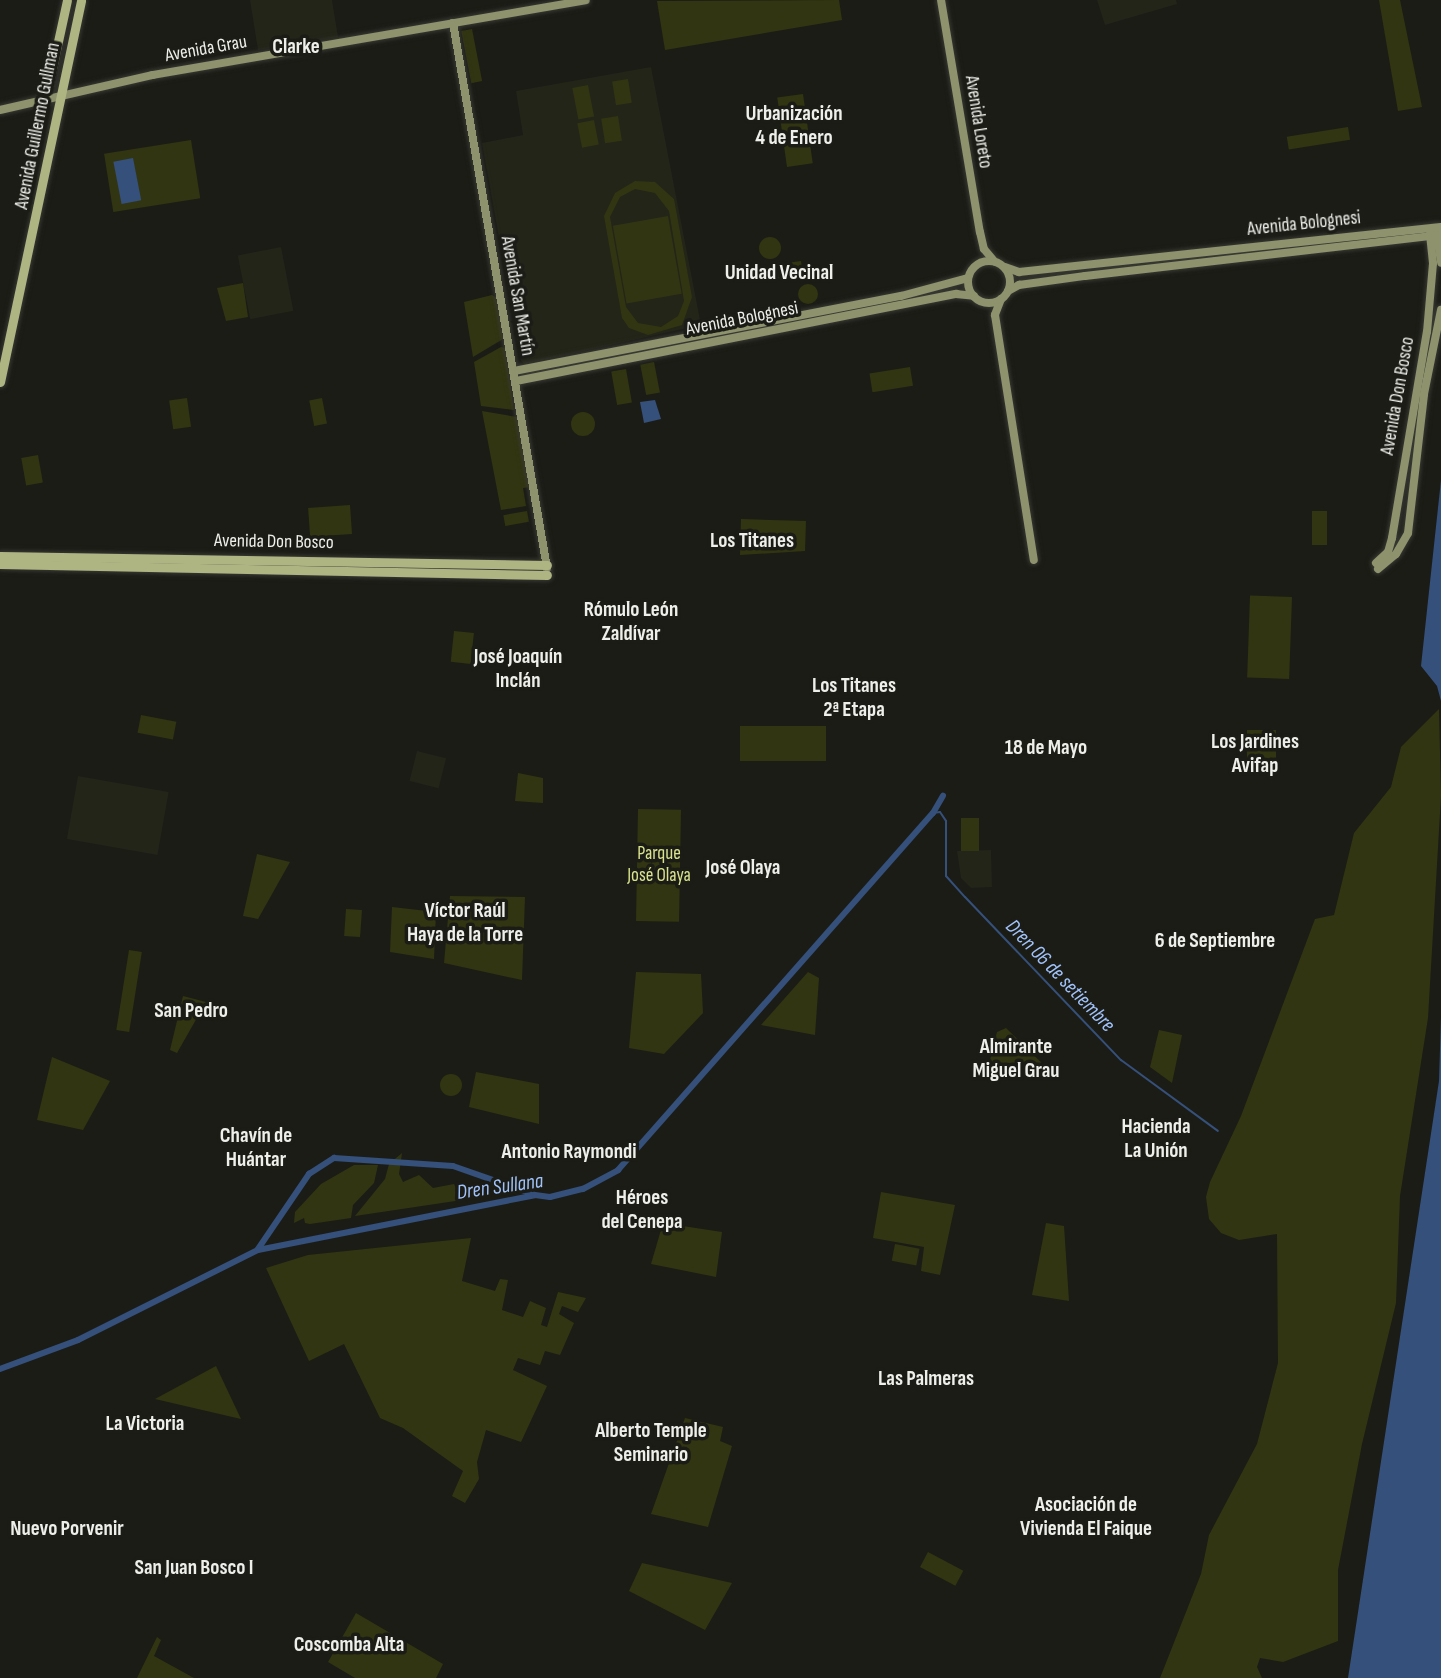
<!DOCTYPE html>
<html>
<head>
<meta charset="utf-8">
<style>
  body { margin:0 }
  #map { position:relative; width:1441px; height:1678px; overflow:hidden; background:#1b1c16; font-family:"Sofia Sans Condensed",sans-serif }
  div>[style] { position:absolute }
  .built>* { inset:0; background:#232519; transform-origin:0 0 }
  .green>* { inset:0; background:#323511; transform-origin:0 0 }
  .round { border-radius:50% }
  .water>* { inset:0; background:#35507b; transform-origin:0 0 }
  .stream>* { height:2px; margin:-1px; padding:0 1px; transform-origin:1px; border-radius:1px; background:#35507b }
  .canal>* { height:6px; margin:-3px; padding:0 3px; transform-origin:3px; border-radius:3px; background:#35507b }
  .roads { filter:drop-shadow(0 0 2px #393934) drop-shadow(0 0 2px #393934) }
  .secondary>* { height:8px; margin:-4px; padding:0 4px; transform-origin:4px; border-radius:4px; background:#8e936d }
  .secondary>.ring { margin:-4px; padding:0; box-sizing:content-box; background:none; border:8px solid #8e936d; border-radius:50% }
  .primary>* { height:9px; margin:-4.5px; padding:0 4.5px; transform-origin:4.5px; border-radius:4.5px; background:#aeb583 }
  span { translate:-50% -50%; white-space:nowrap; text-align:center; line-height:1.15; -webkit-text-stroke:7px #1b1c16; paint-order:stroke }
  .street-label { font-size:19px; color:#eeeeea }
  .park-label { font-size:19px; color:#d9e38d }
  .neighbourhood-label { font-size:21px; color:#eeeeea; font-weight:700 }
  .water-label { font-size:21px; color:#a0c2fa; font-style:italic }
</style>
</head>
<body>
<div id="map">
  <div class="built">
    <div style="clip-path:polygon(250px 0,332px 0,338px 37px,258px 50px)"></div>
    <div style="clip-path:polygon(1097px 0,1176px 0,1177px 4px,1105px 25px)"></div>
    <div style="clip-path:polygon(651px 67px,701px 325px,525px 364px,521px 361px,482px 143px,523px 135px,516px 91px)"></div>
    <div style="left:281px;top:247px;width:65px;height:44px;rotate:79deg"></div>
    <div style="left:417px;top:751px;width:30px;height:31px;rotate:14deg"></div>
    <div style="left:78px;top:776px;width:92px;height:64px;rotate:10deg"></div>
    <div style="clip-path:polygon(991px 850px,992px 887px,971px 888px,961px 878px,957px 851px)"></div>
  </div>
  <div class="green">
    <div style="clip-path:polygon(839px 0,842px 20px,665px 50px,657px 1px)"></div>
    <div style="clip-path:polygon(1379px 0,1400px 0,1422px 107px,1398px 111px)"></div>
    <div style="left:472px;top:29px;width:53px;height:11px;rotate:79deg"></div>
    <div style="left:628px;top:79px;width:24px;height:16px;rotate:81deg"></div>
    <div style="left:588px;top:85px;width:32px;height:16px;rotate:79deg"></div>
    <div style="left:803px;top:94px;width:70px;height:26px;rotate:82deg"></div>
    <div style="left:618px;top:116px;width:25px;height:17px;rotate:81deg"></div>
    <div style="left:594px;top:120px;width:25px;height:17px;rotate:79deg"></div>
    <div style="left:1348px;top:127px;width:13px;height:62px;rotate:81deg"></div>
    <div style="left:191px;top:140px;width:59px;height:88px;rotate:81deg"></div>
    <div style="clip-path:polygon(evenodd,635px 181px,655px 182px,674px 199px,692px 297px,682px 325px,648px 335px,629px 328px,622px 318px,604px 216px,615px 193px,635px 181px,635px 189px,655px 193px,669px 211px,684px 301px,678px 316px,661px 327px,638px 323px,626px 307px,610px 217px,620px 197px,635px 189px)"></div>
    <div style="left:668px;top:216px;width:79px;height:56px;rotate:80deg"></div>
    <div class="round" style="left:759px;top:237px;width:22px;height:22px"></div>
    <div style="left:801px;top:261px;width:14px;height:26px;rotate:82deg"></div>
    <div style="clip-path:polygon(243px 283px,248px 317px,226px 321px,217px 288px)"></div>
    <div class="round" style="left:798px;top:284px;width:20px;height:20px"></div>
    <div style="clip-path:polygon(492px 295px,497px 298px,503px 339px,473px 357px,464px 302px)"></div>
    <div style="clip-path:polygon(501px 347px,505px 348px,514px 410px,481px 406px,474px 362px)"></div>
    <div style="left:654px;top:362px;width:31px;height:14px;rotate:79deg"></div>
    <div style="left:910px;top:367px;width:19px;height:41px;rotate:81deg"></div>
    <div style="left:626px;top:369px;width:34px;height:15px;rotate:80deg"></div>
    <div style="left:187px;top:398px;width:29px;height:18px;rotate:82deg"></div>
    <div style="left:322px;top:398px;width:26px;height:13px;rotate:79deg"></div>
    <div style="clip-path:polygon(482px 411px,517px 417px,530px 487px,523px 488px,526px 506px,501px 510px)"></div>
    <div class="round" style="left:571px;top:412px;width:24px;height:24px"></div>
    <div style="left:38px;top:455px;width:28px;height:17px;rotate:80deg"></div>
    <div style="left:350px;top:505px;width:29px;height:42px;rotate:86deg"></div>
    <div style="left:527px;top:511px;width:11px;height:24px;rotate:80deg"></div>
    <div style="left:1312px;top:511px;width:15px;height:34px"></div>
    <div style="clip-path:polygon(741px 519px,806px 521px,805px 551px,740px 555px)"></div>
    <div style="left:1292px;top:597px;width:82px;height:42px;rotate:92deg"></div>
    <div style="left:454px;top:631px;width:20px;height:31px;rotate:6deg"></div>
    <div style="clip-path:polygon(1439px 709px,1441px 796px,1428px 1018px,1400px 1196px,1396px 1303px,1362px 1444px,1338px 1570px,1338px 1641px,1283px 1662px,1260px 1658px,1257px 1667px,1262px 1678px,1160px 1678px,1201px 1574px,1209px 1535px,1257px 1444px,1278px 1363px,1277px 1234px,1239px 1240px,1221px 1233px,1209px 1219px,1206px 1197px,1210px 1182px,1241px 1116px,1315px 919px,1334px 915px,1354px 833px,1391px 787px,1401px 747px)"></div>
    <div style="left:141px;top:715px;width:36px;height:18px;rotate:11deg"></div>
    <div style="left:826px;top:726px;width:35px;height:86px;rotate:90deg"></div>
    <div style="left:1247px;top:730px;width:29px;height:38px"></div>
    <div style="clip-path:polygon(518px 773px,543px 778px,543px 803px,515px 801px)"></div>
    <div style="left:638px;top:809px;width:43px;height:112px;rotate:1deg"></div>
    <div style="left:961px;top:818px;width:18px;height:33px"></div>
    <div style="clip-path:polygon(257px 854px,290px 862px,258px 919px,243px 916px)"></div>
    <div style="clip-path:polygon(450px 896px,525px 897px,522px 980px,444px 963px)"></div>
    <div style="clip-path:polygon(392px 907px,436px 912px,434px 959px,390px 952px)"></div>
    <div style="left:346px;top:909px;width:16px;height:27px;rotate:4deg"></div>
    <div style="left:129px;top:950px;width:13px;height:81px;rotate:9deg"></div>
    <div style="clip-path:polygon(636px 972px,701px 974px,703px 1013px,664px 1054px,629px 1048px)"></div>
    <div style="clip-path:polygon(808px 972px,819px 978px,815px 1035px,761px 1025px)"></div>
    <div style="clip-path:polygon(183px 996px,206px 1002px,177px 1053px,170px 1050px)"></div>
    <div style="clip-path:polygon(1006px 1028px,1052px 1073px,1034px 1077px,988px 1068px,997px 1032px)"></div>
    <div style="clip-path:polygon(1159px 1030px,1182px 1035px,1172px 1083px,1150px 1067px)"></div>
    <div style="clip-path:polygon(52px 1057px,110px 1081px,83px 1130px,37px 1120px)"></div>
    <div style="clip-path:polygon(476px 1072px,539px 1084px,539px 1124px,469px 1107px)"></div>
    <div class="round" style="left:440px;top:1074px;width:22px;height:22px"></div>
    <div style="clip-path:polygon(402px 1153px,399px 1174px,403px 1182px,419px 1175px,433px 1188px,454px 1184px,462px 1200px,355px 1216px,385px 1179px,389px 1164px)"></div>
    <div style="clip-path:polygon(354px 1165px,378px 1165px,374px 1183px,353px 1205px,351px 1218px,310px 1224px,305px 1223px,304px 1218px,294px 1223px,295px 1212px,321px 1184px)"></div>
    <div style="clip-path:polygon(881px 1192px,955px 1205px,940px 1275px,921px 1271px,924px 1247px,873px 1238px)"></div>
    <div style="clip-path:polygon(663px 1223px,722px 1232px,716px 1277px,651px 1264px)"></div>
    <div style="clip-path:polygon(1046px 1223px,1064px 1226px,1069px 1301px,1032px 1295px)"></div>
    <div style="clip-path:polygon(471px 1238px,462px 1281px,495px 1291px,500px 1279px,508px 1280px,502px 1310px,523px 1317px,530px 1301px,546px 1308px,541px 1325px,547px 1327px,558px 1292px,586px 1298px,578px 1312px,562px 1306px,559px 1314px,574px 1323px,560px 1355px,545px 1351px,540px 1365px,518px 1358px,513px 1370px,547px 1386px,521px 1442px,486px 1430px,477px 1462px,479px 1479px,465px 1503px,452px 1496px,463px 1471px,403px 1428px,380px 1418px,344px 1344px,309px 1361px,266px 1268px,308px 1255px)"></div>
    <div style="left:895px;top:1244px;width:25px;height:17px;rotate:11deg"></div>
    <div style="clip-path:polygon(216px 1366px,241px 1419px,155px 1399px)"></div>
    <div style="clip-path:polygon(685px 1418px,723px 1427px,720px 1441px,732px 1446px,708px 1527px,651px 1514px)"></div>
    <div style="left:928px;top:1552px;width:40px;height:17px;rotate:28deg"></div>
    <div style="clip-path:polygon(642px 1563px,732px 1583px,705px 1630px,629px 1591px)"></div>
    <div style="clip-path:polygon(356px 1613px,443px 1664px,436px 1678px,355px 1678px,328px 1662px)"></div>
    <div style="clip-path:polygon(157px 1637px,161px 1640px,154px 1656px,194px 1678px,137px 1678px)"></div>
  </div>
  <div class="water">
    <div style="left:133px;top:158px;width:43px;height:20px;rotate:79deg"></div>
    <div style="clip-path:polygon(655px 400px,661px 419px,644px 423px,640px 402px)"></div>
    <div style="clip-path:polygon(1441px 480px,1441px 701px,1437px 686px,1421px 666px)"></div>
    <div style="clip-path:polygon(1441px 1017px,1441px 1678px,1348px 1678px,1439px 1081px)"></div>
  </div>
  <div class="stream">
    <div style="left:933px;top:813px;width:7px;rotate:-8deg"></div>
    <div style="left:940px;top:812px;width:11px;rotate:56deg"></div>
    <div style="left:946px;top:821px;width:55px;rotate:90deg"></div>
    <div style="left:946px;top:876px;width:28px;rotate:48deg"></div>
    <div style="left:965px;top:897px;width:226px;rotate:46.3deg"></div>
    <div style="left:1121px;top:1060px;width:120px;rotate:36.2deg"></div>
  </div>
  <div class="canal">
    <div style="left:258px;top:1249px;width:91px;rotate:-55.8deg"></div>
    <div style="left:309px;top:1174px;width:30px;rotate:-33deg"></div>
    <div style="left:334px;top:1158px;width:119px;rotate:3.8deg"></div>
    <div style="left:453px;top:1166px;width:85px;rotate:19.3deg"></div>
    <div style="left:0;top:1369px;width:83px;rotate:-20.4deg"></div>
    <div style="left:78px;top:1340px;width:201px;rotate:-26.6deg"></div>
    <div style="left:258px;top:1250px;width:282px;rotate:-11.2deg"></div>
    <div style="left:535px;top:1195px;width:15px;rotate:8deg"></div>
    <div style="left:550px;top:1197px;width:34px;rotate:-14deg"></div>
    <div style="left:583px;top:1189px;width:40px;rotate:-28deg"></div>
    <div style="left:618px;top:1170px;width:476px;rotate:-48.6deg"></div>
    <div style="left:933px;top:813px;width:20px;rotate:-60deg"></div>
  </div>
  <div class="roads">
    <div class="secondary">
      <div style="left:941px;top:0;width:235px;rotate:80.5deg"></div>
      <div style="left:980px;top:232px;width:17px;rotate:77deg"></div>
      <div style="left:984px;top:249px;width:16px;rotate:50deg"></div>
      <div style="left:453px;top:23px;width:553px;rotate:80.21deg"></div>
      <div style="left:0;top:110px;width:157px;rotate:-12.9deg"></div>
      <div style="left:153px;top:75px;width:439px;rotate:-9.8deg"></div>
      <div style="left:1436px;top:230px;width:33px;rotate:81deg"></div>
      <div class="ring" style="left:968px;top:261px;width:34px;height:34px"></div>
      <div style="left:1005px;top:267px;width:15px;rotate:20deg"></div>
      <div style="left:1019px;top:272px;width:424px;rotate:-6.1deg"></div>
      <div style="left:1008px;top:291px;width:13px;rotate:-29deg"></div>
      <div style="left:1019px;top:285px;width:67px;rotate:-7.8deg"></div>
      <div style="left:1085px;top:276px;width:358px;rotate:-6.6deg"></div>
      <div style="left:1001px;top:299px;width:17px;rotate:111deg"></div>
      <div style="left:995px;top:315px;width:248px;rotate:81deg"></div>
      <div style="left:514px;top:371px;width:394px;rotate:-11deg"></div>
      <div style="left:901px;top:296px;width:69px;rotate:-15deg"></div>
      <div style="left:516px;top:381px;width:449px;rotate:-11.2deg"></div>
      <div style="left:956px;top:294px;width:18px;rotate:6deg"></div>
      <div style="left:1376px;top:563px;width:16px;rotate:-43deg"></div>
      <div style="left:1388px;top:552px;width:15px;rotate:-74deg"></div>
      <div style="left:1392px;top:538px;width:209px;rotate:-80.4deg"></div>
      <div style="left:1427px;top:332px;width:69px;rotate:-85deg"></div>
      <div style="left:1433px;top:263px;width:29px;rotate:-96deg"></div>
      <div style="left:1378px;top:569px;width:23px;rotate:-40deg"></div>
      <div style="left:1396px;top:554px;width:24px;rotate:-60deg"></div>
      <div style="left:1408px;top:533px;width:140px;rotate:-83.4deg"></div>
      <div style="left:1424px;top:394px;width:86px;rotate:-78.6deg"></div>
    </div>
    <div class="primary">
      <div style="left:45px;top:101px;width:103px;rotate:-77.7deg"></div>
      <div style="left:0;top:382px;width:390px;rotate:-78deg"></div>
      <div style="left:0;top:556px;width:547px;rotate:0.94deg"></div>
      <div style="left:0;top:564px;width:547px;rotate:1.15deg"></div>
    </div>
  </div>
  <div class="street-label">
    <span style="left:206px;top:49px;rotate:-10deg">Avenida Grau</span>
    <span style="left:978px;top:122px;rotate:81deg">Avenida Loreto</span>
    <span style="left:38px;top:126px;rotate:-79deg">Avenida Guillermo Gullman</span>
    <span style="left:1304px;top:224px;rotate:-6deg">Avenida Bolognesi</span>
    <span style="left:517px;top:296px;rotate:80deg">Avenida San Martín</span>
    <span style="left:742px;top:319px;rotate:-11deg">Avenida Bolognesi</span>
    <span style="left:1398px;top:396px;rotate:-80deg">Avenida Don Bosco</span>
    <span style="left:274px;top:542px;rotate:1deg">Avenida Don Bosco</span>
  </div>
  <div class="park-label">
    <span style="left:659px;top:865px">Parque<br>José Olaya</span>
  </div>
  <div class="neighbourhood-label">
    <span style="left:296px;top:47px">Clarke</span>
    <span style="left:794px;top:126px">Urbanización<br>4 de Enero</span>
    <span style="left:779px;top:273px">Unidad Vecinal</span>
    <span style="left:752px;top:541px">Los Titanes</span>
    <span style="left:631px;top:622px">Rómulo León<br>Zaldívar</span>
    <span style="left:518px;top:669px">José Joaquín<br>Inclán</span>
    <span style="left:854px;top:698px">Los Titanes<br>2ª Etapa</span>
    <span style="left:1255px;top:754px">Los Jardines<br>Avifap</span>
    <span style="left:1046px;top:748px">18 de Mayo</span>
    <span style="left:743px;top:868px">José Olaya</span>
    <span style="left:465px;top:923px">Víctor Raúl<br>Haya de la Torre</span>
    <span style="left:1215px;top:941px">6 de Septiembre</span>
    <span style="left:191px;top:1011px">San Pedro</span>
    <span style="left:1016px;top:1059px">Almirante<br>Miguel Grau</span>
    <span style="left:1156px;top:1139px">Hacienda<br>La Unión</span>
    <span style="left:256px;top:1148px">Chavín de<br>Huántar</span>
    <span style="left:569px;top:1152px">Antonio Raymondi</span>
    <span style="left:642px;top:1210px">Héroes<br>del Cenepa</span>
    <span style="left:926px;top:1379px">Las Palmeras</span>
    <span style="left:145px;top:1424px">La Victoria</span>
    <span style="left:651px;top:1443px">Alberto Temple<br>Seminario</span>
    <span style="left:1086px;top:1517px">Asociación de<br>Vivienda El Faique</span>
    <span style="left:67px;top:1529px">Nuevo Porvenir</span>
    <span style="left:194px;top:1568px">San Juan Bosco I</span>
    <span style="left:349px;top:1645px">Coscomba Alta</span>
  </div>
  <div class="water-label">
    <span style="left:1060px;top:976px;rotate:46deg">Dren 06 de setiembre</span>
    <span style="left:500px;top:1187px;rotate:-8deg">Dren Sullana</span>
  </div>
</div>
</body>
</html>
